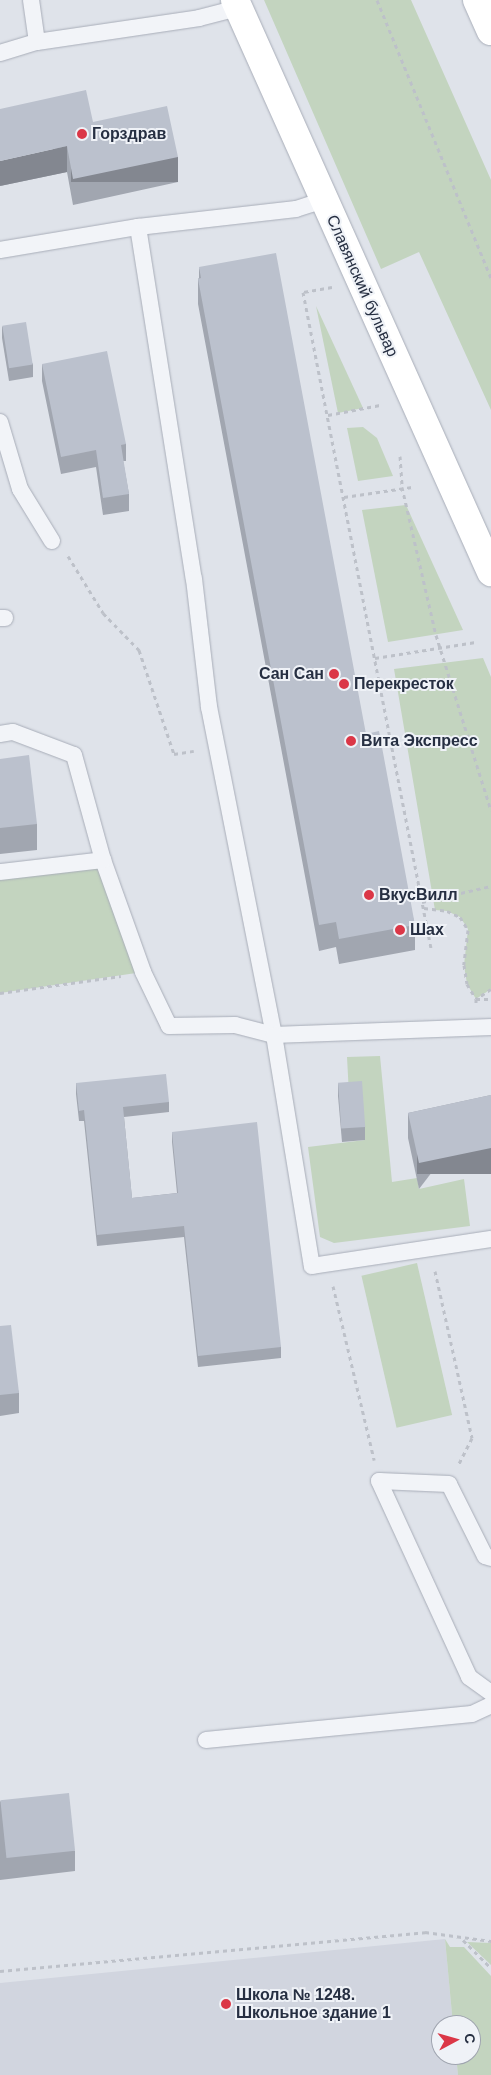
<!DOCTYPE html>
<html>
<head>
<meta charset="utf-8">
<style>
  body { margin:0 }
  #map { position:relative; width:491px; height:2075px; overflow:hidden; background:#dfe3ea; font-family:Helvetica,sans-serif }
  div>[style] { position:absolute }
  .built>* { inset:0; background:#d1d5df }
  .green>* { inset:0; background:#c3d4bf; transform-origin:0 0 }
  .path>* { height:3px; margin-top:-1.5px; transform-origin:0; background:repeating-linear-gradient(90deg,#bdc1c9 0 4px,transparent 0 8px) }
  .roads { filter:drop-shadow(0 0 1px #a8adb8) drop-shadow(0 0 1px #a8adb8) }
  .lane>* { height:16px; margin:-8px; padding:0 8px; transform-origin:8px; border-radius:8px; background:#f2f4f8 }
  .secondary>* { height:28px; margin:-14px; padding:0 14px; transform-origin:14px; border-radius:14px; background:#fff }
  .primary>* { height:28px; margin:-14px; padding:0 14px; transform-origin:14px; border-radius:14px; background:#fff }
  .wall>* { inset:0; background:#a1a6b0 }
  .shaded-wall>* { inset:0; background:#838790; transform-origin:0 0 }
  .building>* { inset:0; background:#bbc1cd; transform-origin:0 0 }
  .dots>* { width:14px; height:14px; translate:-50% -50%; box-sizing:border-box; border:2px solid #eff2f7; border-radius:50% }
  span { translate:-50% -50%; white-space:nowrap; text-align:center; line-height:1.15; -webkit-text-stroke:4px #eff2f7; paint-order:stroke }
  .poi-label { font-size:16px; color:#262f42; font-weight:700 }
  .left { translate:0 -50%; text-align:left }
  .right { translate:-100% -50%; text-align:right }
  .street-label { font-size:16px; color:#262f42 }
  .north { position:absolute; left:431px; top:2015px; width:50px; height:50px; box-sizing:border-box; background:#eff2f7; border:1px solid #9fa4af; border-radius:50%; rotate:84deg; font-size:14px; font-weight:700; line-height:20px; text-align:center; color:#262f42 }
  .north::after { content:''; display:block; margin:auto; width:18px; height:22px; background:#db3747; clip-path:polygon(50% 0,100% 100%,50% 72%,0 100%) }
</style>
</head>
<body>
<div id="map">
  <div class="built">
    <div style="clip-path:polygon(445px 1939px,453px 2025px,441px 2025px,441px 2055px,456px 2055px,458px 2075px,0 2075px,0 1983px)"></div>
  </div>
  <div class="green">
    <div style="clip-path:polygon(264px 0,411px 0,491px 180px,491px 410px,419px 252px,381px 269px)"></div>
    <div style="clip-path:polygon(316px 306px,363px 408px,338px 413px)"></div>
    <div style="clip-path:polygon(363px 427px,377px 438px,393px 476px,358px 481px,347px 428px)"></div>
    <div style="clip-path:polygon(406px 505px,463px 630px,388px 642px,362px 510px)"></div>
    <div style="clip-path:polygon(483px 658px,491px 677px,491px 989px,476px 999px,467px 984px,464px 965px,468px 929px,460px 917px,447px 911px,435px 910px,394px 669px)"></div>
    <div style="clip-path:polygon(103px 860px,143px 972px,0 993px,0 872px)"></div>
    <div style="clip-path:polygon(380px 1056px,392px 1182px,417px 1178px,419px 1189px,464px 1179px,470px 1226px,334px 1243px,320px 1237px,308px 1147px,365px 1140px,349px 1095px,347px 1057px)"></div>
    <div style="left:417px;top:1263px;width:156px;height:57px;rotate:77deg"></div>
    <div style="clip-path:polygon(445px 1939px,450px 1947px,464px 1947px,491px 1976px,491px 2075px,458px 2075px,456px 2055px,471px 2055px,471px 2025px,453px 2025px)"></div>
    <div style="clip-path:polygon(467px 1942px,491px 1943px,491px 1965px)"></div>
  </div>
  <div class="path">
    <div style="left:377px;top:0;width:300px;rotate:67.7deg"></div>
    <div style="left:332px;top:287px;width:29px;rotate:170deg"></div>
    <div style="left:303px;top:292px;width:668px;rotate:78.96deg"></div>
    <div style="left:328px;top:415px;width:53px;rotate:-10.9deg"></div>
    <div style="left:400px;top:456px;width:31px;rotate:86deg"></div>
    <div style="left:402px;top:487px;width:152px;rotate:77.1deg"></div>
    <div style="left:436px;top:635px;width:184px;rotate:72.6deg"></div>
    <div style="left:344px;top:497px;width:69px;rotate:-8.4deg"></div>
    <div style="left:68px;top:556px;width:67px;rotate:58.4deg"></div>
    <div style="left:103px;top:613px;width:52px;rotate:45.8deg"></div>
    <div style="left:139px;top:650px;width:110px;rotate:71.4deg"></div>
    <div style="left:174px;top:754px;width:20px;rotate:-9deg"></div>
    <div style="left:375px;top:658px;width:102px;rotate:-9deg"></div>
    <div style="left:422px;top:902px;width:71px;rotate:-13.1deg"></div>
    <div style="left:424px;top:908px;width:23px;rotate:7deg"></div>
    <div style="left:447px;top:911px;width:14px;rotate:25deg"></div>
    <div style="left:460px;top:917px;width:15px;rotate:58deg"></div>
    <div style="left:468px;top:930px;width:35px;rotate:97deg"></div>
    <div style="left:464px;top:965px;width:19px;rotate:81deg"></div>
    <div style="left:467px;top:984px;width:17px;rotate:59deg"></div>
    <div style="left:476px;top:999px;width:7px;rotate:90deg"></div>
    <div style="left:491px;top:989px;width:18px;rotate:146deg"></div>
    <div style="left:476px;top:999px;width:15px"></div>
    <div style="left:0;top:993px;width:122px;rotate:-8deg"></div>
    <div style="left:435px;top:1271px;width:171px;rotate:77.5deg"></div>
    <div style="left:472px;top:1438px;width:30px;rotate:117deg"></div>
    <div style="left:333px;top:1286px;width:179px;rotate:76.7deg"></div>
    <div style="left:463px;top:1940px;width:40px;rotate:45deg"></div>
    <div style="left:0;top:1971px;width:427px;rotate:-5.2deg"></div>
    <div style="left:425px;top:1932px;width:67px;rotate:7.8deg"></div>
  </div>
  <div class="roads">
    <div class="lane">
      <div style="left:31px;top:0;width:42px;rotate:81.9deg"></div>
      <div style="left:0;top:53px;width:39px;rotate:-17deg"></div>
      <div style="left:37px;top:42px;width:164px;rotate:-8.4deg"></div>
      <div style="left:199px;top:18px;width:40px;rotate:-14.4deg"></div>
      <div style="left:138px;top:227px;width:356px;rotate:81deg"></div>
      <div style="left:194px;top:579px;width:129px;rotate:83.3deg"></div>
      <div style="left:209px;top:707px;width:334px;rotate:78.8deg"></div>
      <div style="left:274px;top:1035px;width:217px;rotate:-2.1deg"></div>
      <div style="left:0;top:250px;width:140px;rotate:-9.5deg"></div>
      <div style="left:138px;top:227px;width:159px;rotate:-6.5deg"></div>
      <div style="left:296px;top:209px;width:28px;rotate:-18deg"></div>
      <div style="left:0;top:422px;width:70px;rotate:73.4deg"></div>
      <div style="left:20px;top:489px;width:61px;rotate:58.4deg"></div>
      <div style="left:0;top:618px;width:5px"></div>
      <div style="left:0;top:734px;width:13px;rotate:-9deg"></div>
      <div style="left:13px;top:732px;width:65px;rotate:20.7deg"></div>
      <div style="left:74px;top:755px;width:109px;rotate:74.6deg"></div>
      <div style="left:103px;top:860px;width:119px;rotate:70.3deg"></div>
      <div style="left:143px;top:972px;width:60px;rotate:64.3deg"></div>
      <div style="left:169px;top:1026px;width:66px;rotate:-0.9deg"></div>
      <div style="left:235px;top:1025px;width:40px;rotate:14.4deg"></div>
      <div style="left:274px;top:1035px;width:234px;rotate:80.7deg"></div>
      <div style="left:312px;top:1266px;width:181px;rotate:-8.6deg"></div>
      <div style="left:0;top:872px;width:104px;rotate:-6.6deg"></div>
      <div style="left:491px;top:1558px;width:6px;rotate:-162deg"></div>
      <div style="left:485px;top:1556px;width:80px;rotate:-116.6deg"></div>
      <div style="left:449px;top:1484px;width:70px;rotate:-177.5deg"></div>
      <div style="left:379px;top:1481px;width:216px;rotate:65.3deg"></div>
      <div style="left:469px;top:1677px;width:27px;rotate:36deg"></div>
      <div style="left:206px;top:1740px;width:267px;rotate:-5.6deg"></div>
      <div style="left:472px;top:1714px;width:21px;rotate:-25deg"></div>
    </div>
    <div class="secondary">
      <div style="left:235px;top:0;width:627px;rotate:65.89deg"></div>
    </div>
    <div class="primary">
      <div style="left:477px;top:0;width:34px;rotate:66deg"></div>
    </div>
  </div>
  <div class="wall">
    <div style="clip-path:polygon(93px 122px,178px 182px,73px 205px,67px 172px,0 186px)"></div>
    <div style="clip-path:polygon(199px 267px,366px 734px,415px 925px,415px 950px,339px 964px,336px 947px,319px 951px,198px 304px,198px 279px,199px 278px)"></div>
    <div style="clip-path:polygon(2px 326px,33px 364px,33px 377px,9px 381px,2px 338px)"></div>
    <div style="clip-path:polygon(42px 364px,126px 444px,126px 461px,123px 461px,129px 494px,129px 511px,103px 515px,96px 467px,61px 474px,42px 381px)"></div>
    <div style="clip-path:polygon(0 759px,37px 824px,37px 850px,0 854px)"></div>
    <div style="clip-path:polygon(76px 1083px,169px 1102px,169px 1112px,124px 1117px,132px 1198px,177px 1193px,172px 1142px,172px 1132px,281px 1347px,281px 1358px,198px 1367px,184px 1237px,97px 1246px,84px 1121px,79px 1121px,76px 1094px)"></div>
    <div style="clip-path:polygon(338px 1083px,365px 1127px,365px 1140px,342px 1142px,338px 1096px)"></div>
    <div style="clip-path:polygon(491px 1095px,419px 1189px,408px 1138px,408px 1113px)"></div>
    <div style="clip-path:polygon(0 1326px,19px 1393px,19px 1413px,0 1416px)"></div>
    <div style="clip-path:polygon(0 1801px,75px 1851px,75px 1871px,0 1880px)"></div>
  </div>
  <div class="shaded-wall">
    <div style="clip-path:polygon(67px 146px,67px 172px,0 186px,0 161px)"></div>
    <div style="left:178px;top:157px;width:25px;height:107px;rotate:90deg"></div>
    <div style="left:491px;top:1148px;width:26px;height:74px;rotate:90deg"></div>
  </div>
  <div class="building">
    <div style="clip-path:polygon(86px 90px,93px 122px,167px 106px,178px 157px,73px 179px,67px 146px,0 161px,0 109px)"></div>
    <div style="clip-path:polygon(276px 253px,366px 734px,379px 731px,415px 925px,339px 939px,336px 922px,319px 925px,198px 279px,201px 278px,199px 267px)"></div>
    <div style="left:26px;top:322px;width:43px;height:24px;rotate:81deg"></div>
    <div style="clip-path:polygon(107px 351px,126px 444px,121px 445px,129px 494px,103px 498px,96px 450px,61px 457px,42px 364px)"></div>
    <div style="clip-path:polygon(29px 755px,37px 824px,0 828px,0 759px)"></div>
    <div style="clip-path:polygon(166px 1074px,169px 1102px,123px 1107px,132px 1198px,178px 1193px,172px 1132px,257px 1122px,281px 1347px,198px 1356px,184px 1226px,97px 1235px,84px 1110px,79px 1111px,76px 1083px)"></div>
    <div style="left:362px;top:1081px;width:46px;height:24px;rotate:86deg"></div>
    <div style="clip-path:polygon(491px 1095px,491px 1148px,419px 1163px,408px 1113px)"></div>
    <div style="clip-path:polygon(11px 1325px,19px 1393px,0 1395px,0 1326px)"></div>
    <div style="left:69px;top:1793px;width:58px;height:69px;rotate:84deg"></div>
  </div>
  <div class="dots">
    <div style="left:82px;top:134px;background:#db3747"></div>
    <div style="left:334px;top:674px;background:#db3747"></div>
    <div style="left:344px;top:684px;background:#db3747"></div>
    <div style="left:351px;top:741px;background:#db3747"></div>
    <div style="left:369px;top:895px;background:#db3747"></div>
    <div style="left:400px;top:930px;background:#db3747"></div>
    <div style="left:226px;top:2004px;background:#db3747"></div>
  </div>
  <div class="poi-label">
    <span class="left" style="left:92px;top:134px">Горздрав</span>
    <span class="right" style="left:324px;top:674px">Сан Сан</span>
    <span class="left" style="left:354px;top:684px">Перекресток</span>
    <span class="left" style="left:361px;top:741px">Вита Экспресс</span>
    <span class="left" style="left:379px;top:895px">ВкусВилл</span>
    <span class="left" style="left:410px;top:930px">Шах</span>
    <span class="left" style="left:236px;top:2004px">Школа № 1248.<br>Школьное здание 1</span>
  </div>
  <div class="street-label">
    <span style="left:362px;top:286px;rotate:66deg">Славянский бульвар</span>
  </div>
  <div class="north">С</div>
</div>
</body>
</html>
